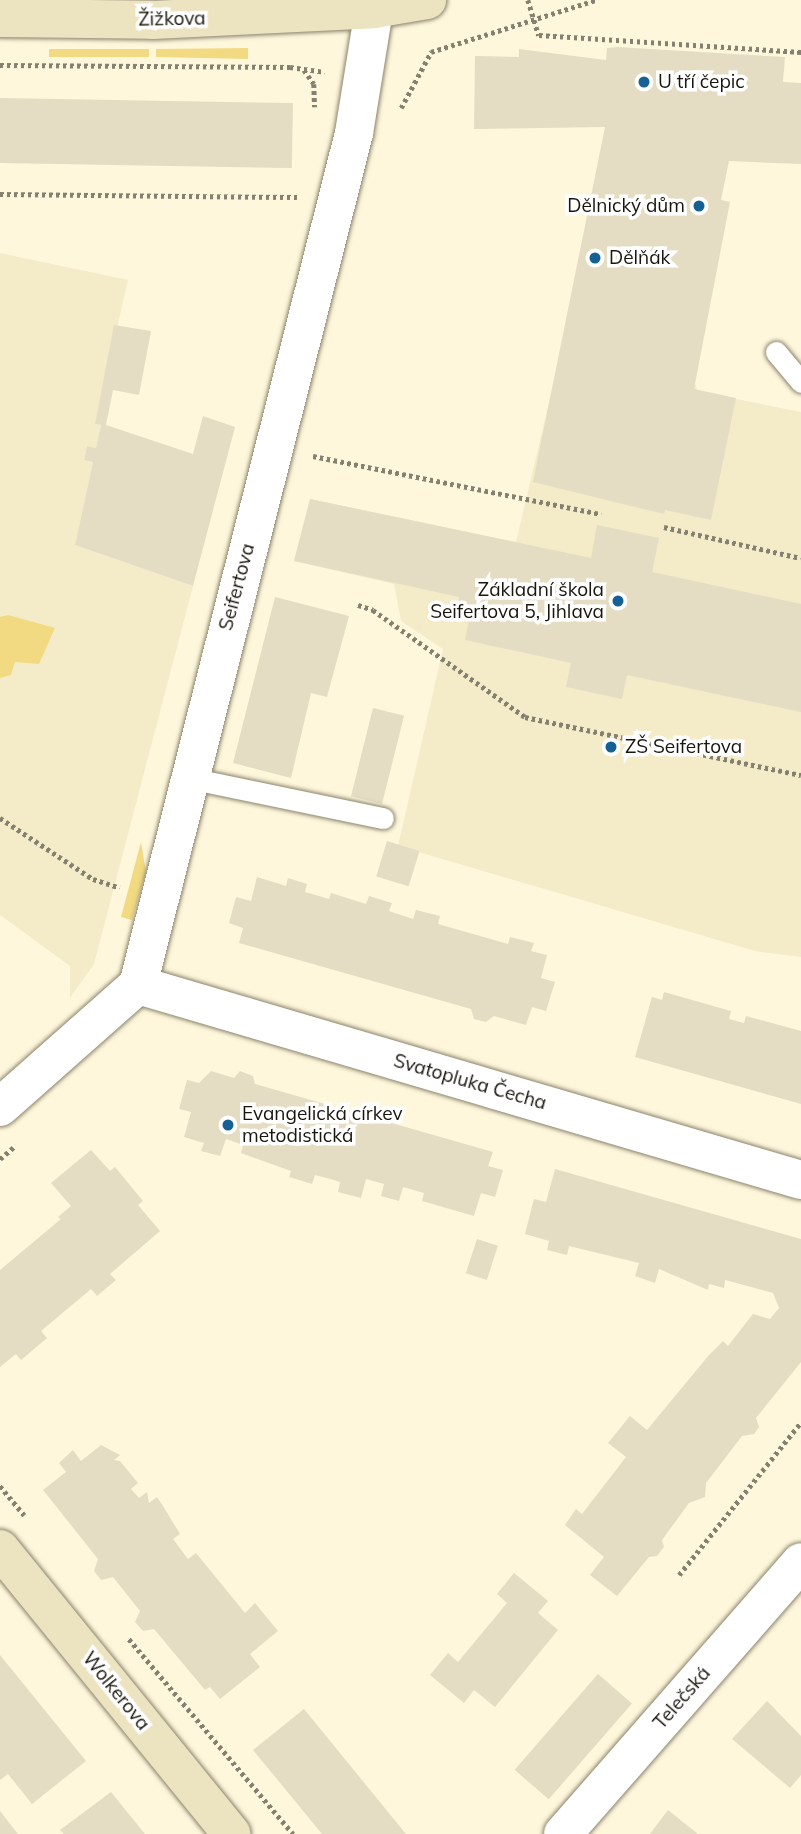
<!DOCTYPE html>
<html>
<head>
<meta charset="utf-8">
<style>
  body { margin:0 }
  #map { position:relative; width:801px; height:1834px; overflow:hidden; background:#fef7dc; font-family:Mulish,sans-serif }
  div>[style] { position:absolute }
  .built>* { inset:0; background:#f4ebc9 }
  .green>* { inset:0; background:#f2da82; transform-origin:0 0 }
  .building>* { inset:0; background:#e4ddc3; transform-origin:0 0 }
  .path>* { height:4.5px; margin-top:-2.25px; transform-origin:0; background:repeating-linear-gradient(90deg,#858170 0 3.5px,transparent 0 7px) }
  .roads { filter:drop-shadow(0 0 2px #8a836c) drop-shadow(0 0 2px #8a836c) }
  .lane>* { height:21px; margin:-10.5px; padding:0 10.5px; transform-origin:10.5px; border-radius:10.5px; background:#fff }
  .street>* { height:38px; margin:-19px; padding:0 19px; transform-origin:19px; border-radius:19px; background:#fff }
  .secondary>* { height:38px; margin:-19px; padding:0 19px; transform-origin:19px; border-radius:19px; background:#ece3c1 }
  .dots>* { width:19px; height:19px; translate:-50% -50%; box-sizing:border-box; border:4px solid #fff; border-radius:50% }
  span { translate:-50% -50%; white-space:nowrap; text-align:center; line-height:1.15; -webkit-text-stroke:7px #fff; paint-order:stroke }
  .street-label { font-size:19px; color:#18160d }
  .poi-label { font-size:19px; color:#18160d }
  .left { translate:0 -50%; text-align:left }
  .right { translate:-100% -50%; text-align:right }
</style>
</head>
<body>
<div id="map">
  <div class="built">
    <div style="clip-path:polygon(0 253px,128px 280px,95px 424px,101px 425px,96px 448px,87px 446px,84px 460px,93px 462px,75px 545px,193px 586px,94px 964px,70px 998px,70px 966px,0 915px)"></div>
    <div style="clip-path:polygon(559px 360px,696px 385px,697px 391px,801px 412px,801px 957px,755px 951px,398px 846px,443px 649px,401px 621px,394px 584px,294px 561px,310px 499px,516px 542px)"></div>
  </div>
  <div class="green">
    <div style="clip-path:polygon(248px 48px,248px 59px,156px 57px,156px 49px)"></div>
    <div style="left:149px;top:49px;width:8px;height:100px;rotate:90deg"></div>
    <div style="clip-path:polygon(8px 615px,55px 628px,39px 664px,15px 662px,11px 675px,0 678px,0 617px)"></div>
    <div style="clip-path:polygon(141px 842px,146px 872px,132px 920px,121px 917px)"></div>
  </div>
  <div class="building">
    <div style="clip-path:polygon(617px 47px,785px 57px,783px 82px,801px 83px,801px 164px,729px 161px,721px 200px,730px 202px,694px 389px,736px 398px,711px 520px,665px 510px,664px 514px,533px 482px,605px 127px,474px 129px,475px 56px,519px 57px,519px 49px,606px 60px,607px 48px)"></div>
    <div style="left:0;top:98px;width:293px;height:65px;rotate:1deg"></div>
    <div style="clip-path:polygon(114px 325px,151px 331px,139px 395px,113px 390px,106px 425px,193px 454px,203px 416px,235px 427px,193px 586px,75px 545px,93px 462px,84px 460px,87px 446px,96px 448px,101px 425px,95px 424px)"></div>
    <div style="clip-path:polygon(310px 499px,591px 558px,597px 525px,659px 538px,652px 572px,801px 604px,801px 712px,627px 675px,622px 699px,566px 687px,571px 663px,465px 640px,470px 615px,456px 613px,459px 597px,294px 561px)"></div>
    <div style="clip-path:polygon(275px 597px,349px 616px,327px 697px,311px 693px,291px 778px,233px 763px)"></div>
    <div style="left:373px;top:708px;width:32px;height:91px;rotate:14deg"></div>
    <div style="left:387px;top:841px;width:34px;height:37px;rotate:17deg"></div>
    <div style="clip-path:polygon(257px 877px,286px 886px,288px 878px,307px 884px,305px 892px,329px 899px,331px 893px,366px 904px,369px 896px,392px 903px,389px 911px,413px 919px,416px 910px,440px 916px,438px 924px,508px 944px,510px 937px,534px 943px,531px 951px,547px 955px,541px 978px,555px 982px,546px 1011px,532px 1007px,526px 1025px,494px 1016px,486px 1022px,474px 1019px,471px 1009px,239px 943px,243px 928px,229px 923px,236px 897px,251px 901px)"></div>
    <div style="clip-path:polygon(664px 992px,731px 1011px,729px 1019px,744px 1023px,746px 1016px,801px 1031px,801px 1104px,635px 1057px,652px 997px,662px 1000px)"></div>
    <div style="clip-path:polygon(211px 1071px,234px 1078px,240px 1071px,253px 1076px,255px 1084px,493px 1152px,488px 1166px,503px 1170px,495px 1197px,481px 1193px,474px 1216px,422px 1201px,424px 1193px,403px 1187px,399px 1201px,381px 1196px,384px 1184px,366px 1179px,361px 1198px,338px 1192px,340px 1182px,327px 1178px,315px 1175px,312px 1184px,289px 1177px,291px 1171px,241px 1153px,243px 1145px,226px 1139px,220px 1156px,201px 1151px,204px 1143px,184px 1137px,191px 1112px,179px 1109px,187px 1080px,199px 1083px)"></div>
    <div style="clip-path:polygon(91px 1150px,110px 1171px,115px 1167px,143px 1201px,138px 1205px,160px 1231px,110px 1274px,116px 1280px,97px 1296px,91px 1289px,41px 1331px,47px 1338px,21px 1360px,16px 1354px,0 1367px,0 1270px,61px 1219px,58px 1217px,71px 1206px,51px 1183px)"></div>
    <div style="clip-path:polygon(555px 1169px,801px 1239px,801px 1362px,756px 1418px,759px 1427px,754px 1434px,742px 1436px,706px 1483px,705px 1497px,689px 1503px,662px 1540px,664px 1547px,657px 1556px,649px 1557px,617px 1596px,590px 1575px,604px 1557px,565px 1525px,576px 1509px,582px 1514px,626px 1457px,608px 1443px,630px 1416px,647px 1430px,709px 1355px,723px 1341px,728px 1346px,753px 1314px,770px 1319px,779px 1308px,773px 1293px,725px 1280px,724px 1288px,709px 1284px,708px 1290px,659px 1269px,655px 1283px,635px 1276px,639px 1263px,569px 1246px,567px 1255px,547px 1250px,549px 1241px,525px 1234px,534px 1199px,546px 1202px)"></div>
    <div style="left:477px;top:1239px;width:22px;height:36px;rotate:18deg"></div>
    <div style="clip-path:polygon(101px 1445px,120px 1455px,114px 1460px,120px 1461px,138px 1483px,131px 1489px,139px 1498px,147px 1492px,149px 1503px,157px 1497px,163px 1506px,180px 1534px,173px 1539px,188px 1559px,196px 1553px,245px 1613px,255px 1603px,278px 1631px,250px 1654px,260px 1667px,220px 1699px,210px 1687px,205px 1690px,154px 1629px,143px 1631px,135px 1622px,140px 1611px,113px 1577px,101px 1580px,94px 1571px,98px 1559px,43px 1490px,66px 1472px,59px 1463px,73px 1450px,81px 1461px)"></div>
    <div style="clip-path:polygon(514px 1573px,548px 1601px,538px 1613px,558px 1630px,495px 1707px,474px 1690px,464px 1703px,430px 1675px,448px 1653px,458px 1662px,507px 1603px,497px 1594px)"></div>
    <div style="clip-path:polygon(0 1655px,86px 1761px,32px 1804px,8px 1774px,0 1780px)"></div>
    <div style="left:598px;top:1674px;width:45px;height:127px;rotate:41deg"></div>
    <div style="clip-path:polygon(767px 1701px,801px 1736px,801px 1775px,790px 1788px,732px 1739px)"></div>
    <div style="clip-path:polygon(304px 1709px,406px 1834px,322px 1834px,253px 1750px)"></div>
    <div style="clip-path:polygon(111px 1792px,145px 1834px,64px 1834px,60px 1830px)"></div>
    <div style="clip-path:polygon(668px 1810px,698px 1834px,650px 1834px)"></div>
    <div style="clip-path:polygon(0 1811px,18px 1834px,0 1834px)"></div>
  </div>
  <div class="path">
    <div style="left:528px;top:0;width:37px;rotate:73deg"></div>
    <div style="left:539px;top:35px;width:263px;rotate:3.7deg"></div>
    <div style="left:0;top:65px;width:290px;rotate:0.4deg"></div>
    <div style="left:290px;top:67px;width:35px;rotate:8deg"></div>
    <div style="left:304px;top:70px;width:17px;rotate:54deg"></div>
    <div style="left:314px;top:84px;width:23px;rotate:88deg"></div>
    <div style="left:401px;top:108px;width:64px;rotate:-61.8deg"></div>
    <div style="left:431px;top:52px;width:173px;rotate:-17.5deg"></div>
    <div style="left:0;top:194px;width:297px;rotate:0.6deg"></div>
    <div style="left:313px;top:456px;width:294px;rotate:11.4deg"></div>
    <div style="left:664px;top:527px;width:140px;rotate:12.8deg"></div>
    <div style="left:358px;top:605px;width:16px;rotate:18deg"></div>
    <div style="left:373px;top:610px;width:186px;rotate:35.1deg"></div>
    <div style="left:525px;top:717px;width:282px;rotate:11.9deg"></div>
    <div style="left:0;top:818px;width:111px;rotate:33.3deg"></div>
    <div style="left:93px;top:879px;width:28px;rotate:18deg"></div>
    <div style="left:0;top:1159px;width:21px;rotate:-41deg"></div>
    <div style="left:0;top:1486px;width:38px;rotate:50deg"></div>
    <div style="left:679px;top:1575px;width:196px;rotate:-51.4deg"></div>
    <div style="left:129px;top:1639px;width:255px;rotate:49.9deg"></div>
  </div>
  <div class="roads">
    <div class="lane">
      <div style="left:776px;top:352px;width:39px;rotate:50deg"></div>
      <div style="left:189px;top:778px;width:198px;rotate:11.7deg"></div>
    </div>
    <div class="street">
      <div style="left:138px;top:985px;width:691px;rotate:16.39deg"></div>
      <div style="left:0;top:1107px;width:184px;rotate:-41.5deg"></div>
      <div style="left:138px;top:985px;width:879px;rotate:-75.77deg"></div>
      <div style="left:354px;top:133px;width:126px;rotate:-80.8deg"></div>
      <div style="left:563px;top:1834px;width:361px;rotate:-48.8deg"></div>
    </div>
    <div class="secondary">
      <div style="left:0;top:18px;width:153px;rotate:0.7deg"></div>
      <div style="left:153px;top:20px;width:221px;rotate:-2.8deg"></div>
      <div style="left:374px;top:9px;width:54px;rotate:-9.6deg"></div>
      <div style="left:0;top:1549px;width:367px;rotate:50.9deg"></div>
    </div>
  </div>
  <div class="dots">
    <div style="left:644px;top:82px;background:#166194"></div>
    <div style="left:699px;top:206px;background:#166194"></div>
    <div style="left:595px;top:258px;background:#166194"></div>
    <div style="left:618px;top:601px;background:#166194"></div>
    <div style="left:611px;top:747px;background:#166194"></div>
    <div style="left:228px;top:1125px;background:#166194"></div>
  </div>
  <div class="street-label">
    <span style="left:172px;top:19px;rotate:-1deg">Žižkova</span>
    <span style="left:237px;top:587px;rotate:-75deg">Seifertova</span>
    <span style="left:470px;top:1082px;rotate:16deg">Svatopluka Čecha</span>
    <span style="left:116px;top:1691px;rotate:51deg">Wolkerova</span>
    <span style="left:682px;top:1698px;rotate:-49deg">Telečská</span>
  </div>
  <div class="poi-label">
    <span class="left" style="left:658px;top:82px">U tří čepic</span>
    <span class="right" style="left:685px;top:206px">Dělnický dům</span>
    <span class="left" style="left:609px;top:258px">Dělňák</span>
    <span class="right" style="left:604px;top:601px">Základní škola<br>Seifertova 5, Jihlava</span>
    <span class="left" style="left:625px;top:747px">ZŠ Seifertova</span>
    <span class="left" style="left:242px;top:1125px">Evangelická církev<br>metodistická</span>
  </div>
</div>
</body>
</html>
